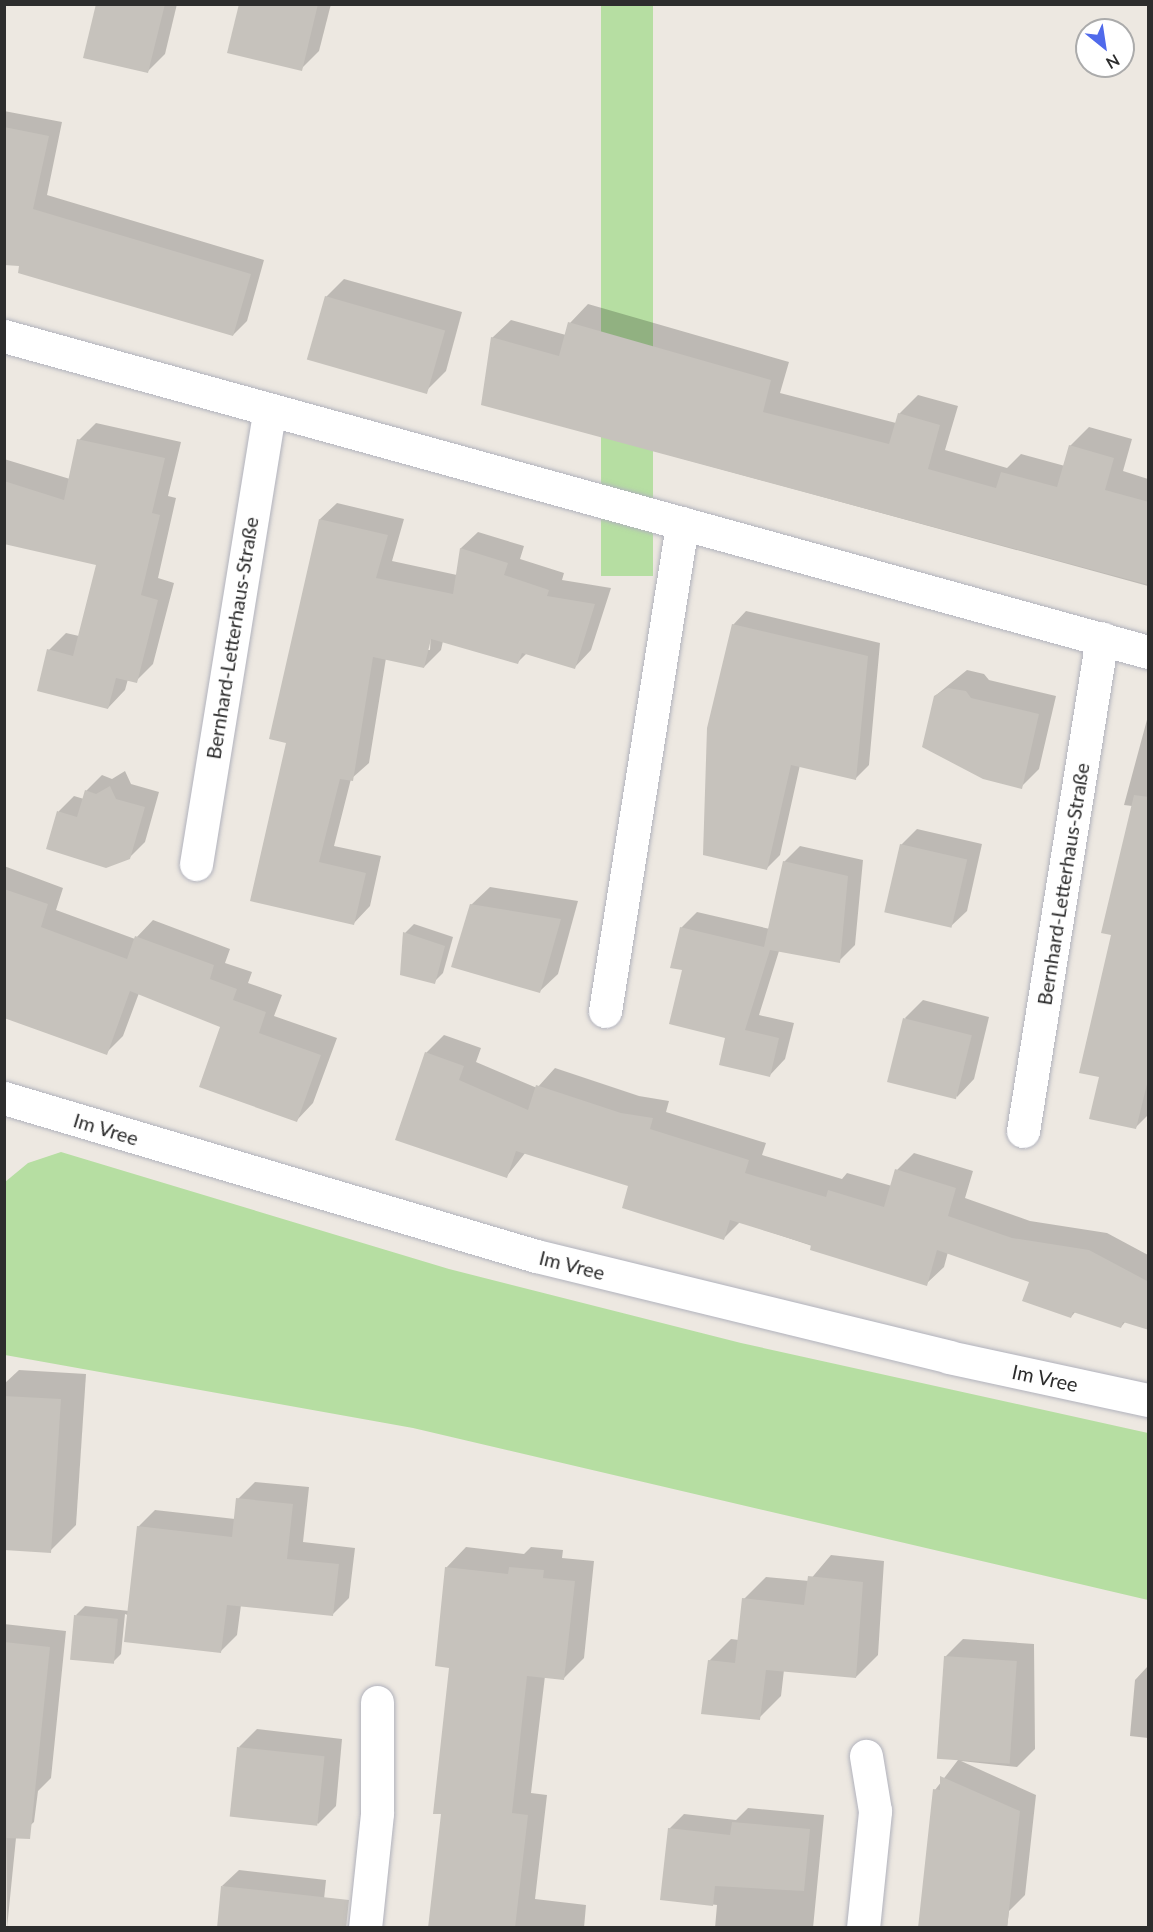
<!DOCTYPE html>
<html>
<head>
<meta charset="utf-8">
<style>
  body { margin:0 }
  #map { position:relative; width:1153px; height:1932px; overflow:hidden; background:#ede8e1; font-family:Lato,sans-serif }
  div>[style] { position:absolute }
  .green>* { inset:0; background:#b6dea2; transform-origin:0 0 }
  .shadow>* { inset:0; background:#0003 }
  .building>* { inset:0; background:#c6c2bc; transform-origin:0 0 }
  .roads { filter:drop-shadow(0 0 2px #b1b2bc) drop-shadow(0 0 2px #b1b2bc) }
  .minor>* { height:33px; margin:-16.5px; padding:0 16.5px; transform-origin:16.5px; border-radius:16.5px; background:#fff }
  span { translate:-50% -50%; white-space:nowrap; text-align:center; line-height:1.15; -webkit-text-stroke:5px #fff; paint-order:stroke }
  .street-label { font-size:20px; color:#2d2d2d }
  .frame { position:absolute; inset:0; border:6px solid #2d2d2d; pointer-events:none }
  .north { position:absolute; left:1075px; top:18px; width:60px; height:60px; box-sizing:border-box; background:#fff; border:2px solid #ababab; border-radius:50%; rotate:150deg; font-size:16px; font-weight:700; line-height:24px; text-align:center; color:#2d2d2d }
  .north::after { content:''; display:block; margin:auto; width:21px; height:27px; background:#506aeb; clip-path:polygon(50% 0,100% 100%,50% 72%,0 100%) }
</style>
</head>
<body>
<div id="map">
  <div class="green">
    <div style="left:601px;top:5px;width:52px;height:571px"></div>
    <div style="clip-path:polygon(61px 1152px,449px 1269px,741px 1343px,1148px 1433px,1148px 1600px,413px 1428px,5px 1355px,5px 1182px,28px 1163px)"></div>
  </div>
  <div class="shadow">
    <div style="clip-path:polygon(98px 4px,177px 4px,165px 54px,147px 72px)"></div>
    <div style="clip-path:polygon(240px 4px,331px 4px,319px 51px,301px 69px)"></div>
    <div style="clip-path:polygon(4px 111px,62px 122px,47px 195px,264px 260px,247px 321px,233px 335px,27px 247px,4px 242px)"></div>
    <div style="clip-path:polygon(344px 279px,462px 312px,446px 371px,428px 389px,326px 297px)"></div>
    <div style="clip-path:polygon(588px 304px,789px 362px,780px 393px,896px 423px,899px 414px,918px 395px,958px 406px,945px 450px,1007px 468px,1021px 454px,1065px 466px,1070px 446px,1089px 427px,1132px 439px,1123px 471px,1148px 479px,1148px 586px,483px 404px,492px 338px,511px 320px,566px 335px,570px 323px)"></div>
    <div style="clip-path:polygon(96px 423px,181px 442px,168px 496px,176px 498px,158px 578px,174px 583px,153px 664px,136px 681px,128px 679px,125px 690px,108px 708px,49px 650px,66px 633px,79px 636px,98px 563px,4px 543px,4px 459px,70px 479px,79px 440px)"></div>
    <div style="clip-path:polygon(evenodd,337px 503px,404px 519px,392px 561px,457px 575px,461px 548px,478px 532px,524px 546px,520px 559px,564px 573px,562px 580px,611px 588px,591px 650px,575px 667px,527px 653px,518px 662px,443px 641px,441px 650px,424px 667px,386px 658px,369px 763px,351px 779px,334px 846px,381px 856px,370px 906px,354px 923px,251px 900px,287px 742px,320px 519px,337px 503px,431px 631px,430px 650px,427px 650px,431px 631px)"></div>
    <div style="clip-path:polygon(746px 611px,880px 643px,869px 765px,856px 778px,800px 765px,780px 855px,766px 869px,733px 625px)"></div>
    <div style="clip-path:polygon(967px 670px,984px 674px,989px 680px,1056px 696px,1039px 769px,1021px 787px,935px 696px)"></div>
    <div style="clip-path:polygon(1148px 716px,1148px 1115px,1135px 1128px,1101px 1076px,1112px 934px,1132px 806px,1124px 805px)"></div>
    <div style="clip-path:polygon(125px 771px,131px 784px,159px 792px,145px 842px,129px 858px,47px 848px,59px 811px,74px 796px,84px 799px,86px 791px,102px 775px,112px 779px)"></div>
    <div style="clip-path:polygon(917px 829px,982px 844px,967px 911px,950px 927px,901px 845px)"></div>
    <div style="clip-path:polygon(800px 846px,863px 860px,855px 945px,839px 961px,779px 951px,759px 1015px,794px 1023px,785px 1059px,770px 1075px,727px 1037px,684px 969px,681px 928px,697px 912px,770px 929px,784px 862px)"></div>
    <div style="clip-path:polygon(4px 866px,63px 888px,56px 910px,135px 939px,153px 920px,230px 949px,225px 963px,252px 972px,248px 983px,282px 995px,274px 1016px,337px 1038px,313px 1103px,297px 1120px,222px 1026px,139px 993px,123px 1036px,106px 1053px,4px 1016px)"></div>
    <div style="clip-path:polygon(490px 887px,578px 901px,558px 974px,540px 991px,471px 905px)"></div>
    <div style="clip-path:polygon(414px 924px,453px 937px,443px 973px,434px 982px,405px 933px)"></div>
    <div style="clip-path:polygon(923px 1000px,989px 1017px,974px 1079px,957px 1097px,905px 1018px)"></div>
    <div style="clip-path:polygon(444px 1035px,481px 1048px,476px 1062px,537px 1088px,555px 1068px,639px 1096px,669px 1101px,666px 1112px,766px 1143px,762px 1155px,842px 1179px,847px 1173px,892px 1186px,897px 1170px,914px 1153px,973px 1171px,965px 1198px,1030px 1221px,1107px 1233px,1148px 1255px,1148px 1329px,1126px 1321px,1121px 1327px,1076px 1311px,1071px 1317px,1031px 1281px,948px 1252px,944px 1267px,926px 1284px,740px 1222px,724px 1238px,630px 1185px,526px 1152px,506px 1177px,426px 1053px)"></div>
    <div style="clip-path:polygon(19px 1370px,86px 1374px,76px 1525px,50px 1551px,4px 1548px,4px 1384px)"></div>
    <div style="clip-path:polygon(255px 1482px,309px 1487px,303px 1542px,355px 1548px,349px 1598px,332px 1615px,241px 1605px,237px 1635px,220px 1652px,125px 1614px,121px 1654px,112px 1663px,76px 1615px,85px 1606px,129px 1611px,138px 1527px,155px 1510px,235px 1519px,238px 1499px)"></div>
    <div style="clip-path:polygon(466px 1547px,524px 1554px,531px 1547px,563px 1550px,562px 1558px,594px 1561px,584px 1658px,564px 1678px,545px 1676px,531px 1793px,547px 1795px,535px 1899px,586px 1905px,584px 1928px,430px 1928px,442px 1813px,451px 1666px,446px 1568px)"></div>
    <div style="clip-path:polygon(831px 1555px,884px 1561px,878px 1655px,856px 1677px,784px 1670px,781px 1696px,759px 1718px,709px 1661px,731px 1639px,739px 1640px,744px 1599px,766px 1577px,809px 1581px)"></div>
    <div style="clip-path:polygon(4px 1624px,66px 1631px,51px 1778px,38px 1791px,34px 1822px,16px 1838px,7px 1928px)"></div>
    <div style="clip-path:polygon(963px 1639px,1034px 1644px,1035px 1749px,1017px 1767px,961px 1761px,1036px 1795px,1025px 1895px,1009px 1911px,1007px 1928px,920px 1928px,935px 1790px,958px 1760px,945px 1657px)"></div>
    <div style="clip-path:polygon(1148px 1666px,1148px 1738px,1130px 1736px,1135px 1680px)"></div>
    <div style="clip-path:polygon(257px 1729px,342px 1739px,336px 1806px,318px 1824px,239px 1747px)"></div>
    <div style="clip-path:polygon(748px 1808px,824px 1815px,813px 1928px,715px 1928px,717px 1905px,662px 1899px,669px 1829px,684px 1814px,736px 1820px)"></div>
    <div style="clip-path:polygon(239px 1870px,326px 1880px,321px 1928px,222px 1886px)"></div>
    <div style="clip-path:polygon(153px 1926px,171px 1928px,151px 1928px)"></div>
  </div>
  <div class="building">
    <div style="clip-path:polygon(96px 4px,165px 4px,148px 73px,83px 58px)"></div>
    <div style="clip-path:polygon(239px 4px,318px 4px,302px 71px,227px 53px)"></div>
    <div style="clip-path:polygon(4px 127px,49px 136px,33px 209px,251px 274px,233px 336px,18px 273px,19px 266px,4px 265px)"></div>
    <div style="left:325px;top:296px;width:125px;height:66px;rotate:16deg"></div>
    <div style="clip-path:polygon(568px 322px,771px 380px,763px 412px,889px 444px,898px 413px,940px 425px,928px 469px,996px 488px,1001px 472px,1057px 487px,1069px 445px,1114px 458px,1105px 490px,1149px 502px,1149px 585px,481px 405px,491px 337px,559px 356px)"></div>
    <div style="clip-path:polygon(77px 439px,165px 458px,152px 513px,160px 515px,141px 595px,158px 600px,137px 683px,116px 678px,108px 709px,37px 691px,47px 649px,73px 656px,96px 565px,4px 544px,4px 481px,64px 500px)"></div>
    <div style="clip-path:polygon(319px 519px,388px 535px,376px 578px,453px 594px,460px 548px,508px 563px,504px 575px,549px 590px,547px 596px,595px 604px,575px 669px,522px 653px,518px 664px,431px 639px,424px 668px,373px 657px,353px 781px,340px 779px,319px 862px,366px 873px,354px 925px,250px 901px,286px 743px,269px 739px)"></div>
    <div style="clip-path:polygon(732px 624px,868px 656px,856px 780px,791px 765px,767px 870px,703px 855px,707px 728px)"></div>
    <div style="clip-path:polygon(948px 688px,966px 691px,971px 698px,1039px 714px,1022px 789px,983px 779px,922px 747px,934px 696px)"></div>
    <div style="clip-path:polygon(110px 786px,116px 799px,145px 807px,130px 859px,106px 868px,46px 849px,57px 811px,77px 817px,85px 790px,96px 794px)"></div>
    <div style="clip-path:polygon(1134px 795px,1149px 797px,1149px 1076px,1136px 1129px,1089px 1119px,1099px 1077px,1079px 1073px,1111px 935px,1101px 933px)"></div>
    <div style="left:900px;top:844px;width:69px;height:70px;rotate:13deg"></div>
    <div style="clip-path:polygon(783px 861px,848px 876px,840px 963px,770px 950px,745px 1030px,779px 1038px,770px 1077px,719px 1065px,725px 1038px,669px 1024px,682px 970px,670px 968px,680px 927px,764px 947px)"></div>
    <div style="clip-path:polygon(4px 889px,48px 904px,41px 927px,127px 959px,135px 936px,214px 965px,210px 979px,237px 989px,233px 1000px,266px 1012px,259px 1033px,321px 1055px,297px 1122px,199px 1087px,220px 1027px,130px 991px,107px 1055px,4px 1018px)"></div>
    <div style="clip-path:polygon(470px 904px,561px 919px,540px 993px,451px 967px)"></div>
    <div style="clip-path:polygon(403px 932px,445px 946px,435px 984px,400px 975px)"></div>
    <div style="left:903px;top:1018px;width:71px;height:66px;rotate:14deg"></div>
    <div style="clip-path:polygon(425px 1052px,464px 1066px,459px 1080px,528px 1110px,536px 1085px,621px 1113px,653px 1118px,650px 1129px,749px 1160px,745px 1173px,826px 1197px,828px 1190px,884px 1207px,895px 1169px,956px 1188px,948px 1216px,1012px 1238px,1089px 1250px,1149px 1282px,1149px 1330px,1123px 1322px,1121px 1328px,1073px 1312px,1071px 1318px,1022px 1301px,1029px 1282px,937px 1250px,927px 1286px,810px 1250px,811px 1245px,730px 1220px,724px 1240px,622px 1208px,628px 1186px,516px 1151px,507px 1178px,395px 1140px)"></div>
    <div style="clip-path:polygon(4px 1396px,61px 1399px,51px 1553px,4px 1550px)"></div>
    <div style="clip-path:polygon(236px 1498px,293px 1504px,287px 1559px,339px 1564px,333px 1616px,227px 1605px,221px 1653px,124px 1642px,137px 1526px,232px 1537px)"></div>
    <div style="clip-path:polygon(445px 1567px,508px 1574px,509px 1567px,544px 1570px,543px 1578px,575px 1581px,564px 1680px,527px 1676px,512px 1813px,528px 1815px,515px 1928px,428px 1928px,441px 1814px,433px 1814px,449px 1668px,435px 1666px)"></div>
    <div style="clip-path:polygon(808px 1576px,863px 1582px,856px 1678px,766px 1670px,760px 1720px,701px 1714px,708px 1660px,735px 1663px,742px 1598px,804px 1605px)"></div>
    <div style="left:74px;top:1615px;width:44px;height:45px;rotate:5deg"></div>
    <div style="clip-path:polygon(4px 1642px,50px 1647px,30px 1839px,4px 1838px)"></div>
    <div style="left:944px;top:1656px;width:73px;height:103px;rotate:4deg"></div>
    <div style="left:237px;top:1747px;width:88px;height:70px;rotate:6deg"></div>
    <div style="clip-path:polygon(940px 1776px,1020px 1811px,1007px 1928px,918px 1928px,933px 1789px,940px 1790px)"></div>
    <div style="clip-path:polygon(732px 1822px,810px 1829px,804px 1891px,715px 1886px,713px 1906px,660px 1900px,668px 1828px,730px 1835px)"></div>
    <div style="clip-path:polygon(221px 1886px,349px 1900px,346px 1928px,217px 1928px)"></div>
  </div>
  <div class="roads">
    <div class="minor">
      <div style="left:4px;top:336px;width:1187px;rotate:15.44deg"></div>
      <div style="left:196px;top:864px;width:459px;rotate:-80.8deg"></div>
      <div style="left:605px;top:1011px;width:494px;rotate:-81deg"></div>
      <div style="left:4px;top:1098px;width:555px;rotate:16.54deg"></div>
      <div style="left:536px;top:1256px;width:425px;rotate:13.7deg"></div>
      <div style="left:949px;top:1357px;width:204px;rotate:12.2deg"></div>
      <div style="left:1023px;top:1131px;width:499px;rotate:-80.9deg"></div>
      <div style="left:365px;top:1928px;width:116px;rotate:-84deg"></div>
      <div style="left:377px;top:1813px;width:111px;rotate:-90deg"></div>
      <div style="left:863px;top:1928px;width:118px;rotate:-84.1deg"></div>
      <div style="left:875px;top:1811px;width:56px;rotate:-99.3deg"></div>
    </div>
  </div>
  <div class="street-label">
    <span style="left:232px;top:638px;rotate:-81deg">Bernhard-Letterhaus-Straße</span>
    <span style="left:1063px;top:884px;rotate:-81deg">Bernhard-Letterhaus-Straße</span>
    <span style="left:106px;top:1129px;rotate:17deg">Im Vree</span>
    <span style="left:572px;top:1265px;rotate:14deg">Im Vree</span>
    <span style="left:1045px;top:1378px;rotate:12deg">Im Vree</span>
  </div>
  <div class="frame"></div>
  <div class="north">N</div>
</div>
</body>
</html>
